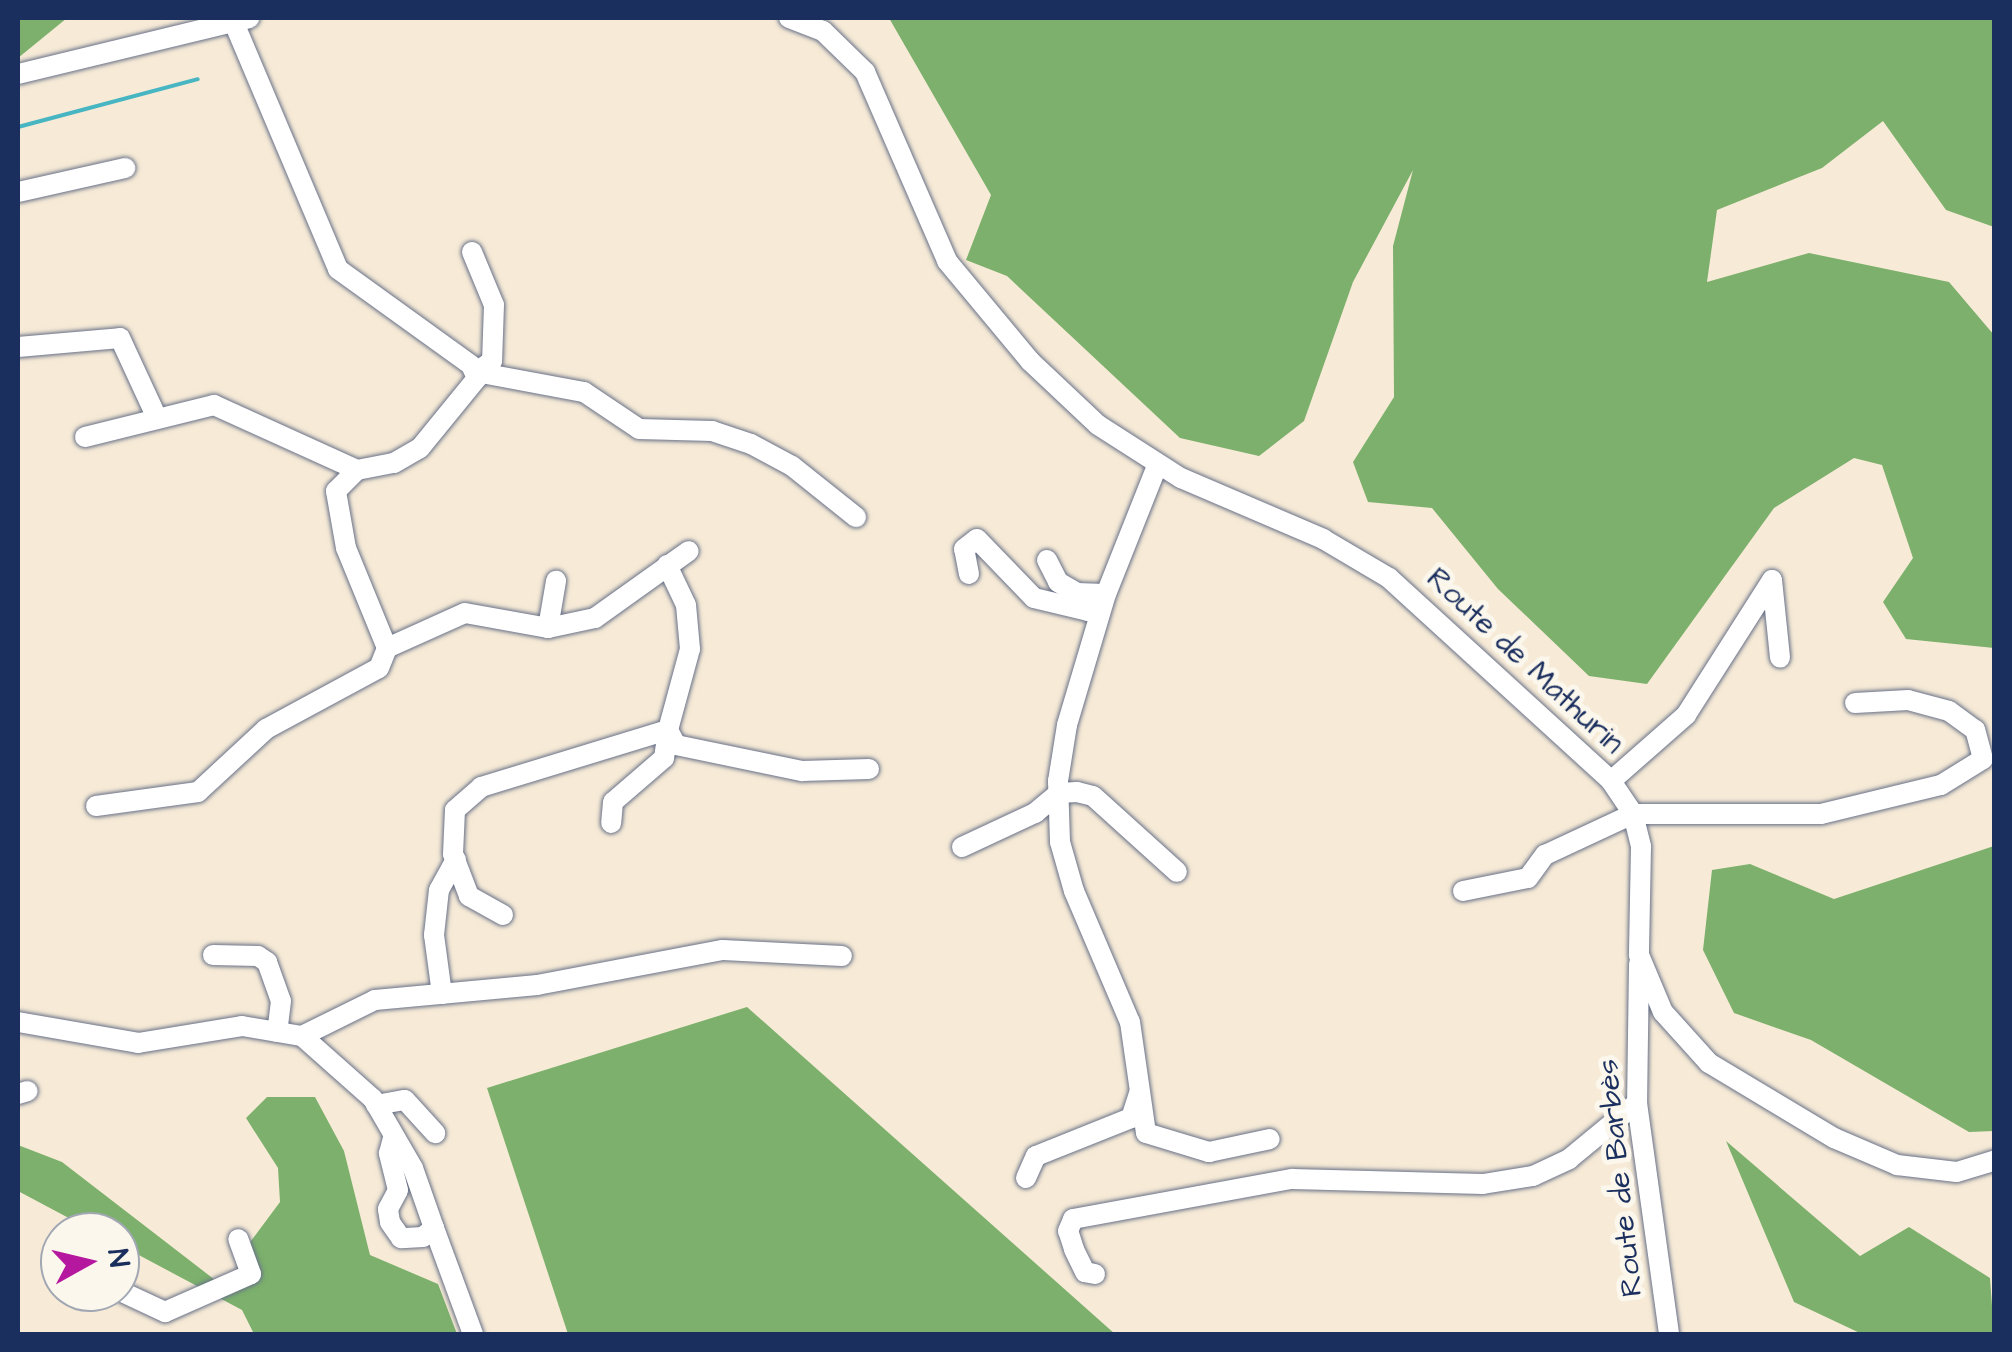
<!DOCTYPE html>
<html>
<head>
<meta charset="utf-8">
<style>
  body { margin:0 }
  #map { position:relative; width:2012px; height:1352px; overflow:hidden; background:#f7ebd7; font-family:"Architects Daughter",sans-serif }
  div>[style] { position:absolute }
  .forest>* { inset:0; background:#7cb06c }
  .stream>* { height:4px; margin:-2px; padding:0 2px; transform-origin:2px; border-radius:2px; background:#48b6c2 }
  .roads { filter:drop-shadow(0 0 2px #687188) drop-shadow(0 0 2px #687188) }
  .minor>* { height:20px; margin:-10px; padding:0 10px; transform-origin:10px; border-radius:10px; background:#fff }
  span { translate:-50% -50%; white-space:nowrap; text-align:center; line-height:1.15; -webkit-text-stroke:10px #fbf7ec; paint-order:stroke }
  .street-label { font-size:30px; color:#1b2f5e }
  .frame { position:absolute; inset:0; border:20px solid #1b2f5e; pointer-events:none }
  .north { position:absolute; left:40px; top:1212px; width:100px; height:100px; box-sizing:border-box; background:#fbf7ec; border:2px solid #a1a7b3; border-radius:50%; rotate:82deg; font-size:28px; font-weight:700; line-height:40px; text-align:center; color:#1b2f5e }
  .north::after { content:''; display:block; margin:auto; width:35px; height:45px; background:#b5179e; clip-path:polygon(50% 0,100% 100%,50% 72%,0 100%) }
</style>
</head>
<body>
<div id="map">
  <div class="forest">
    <div style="clip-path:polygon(18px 18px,67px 18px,18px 58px)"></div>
    <div style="clip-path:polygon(889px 18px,1994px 18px,1994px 227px,1946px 210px,1883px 121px,1822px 168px,1717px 210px,1707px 282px,1809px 253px,1949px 282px,1994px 335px,1994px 648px,1906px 639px,1883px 602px,1913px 558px,1882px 465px,1854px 458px,1774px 508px,1647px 684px,1589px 676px,1498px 589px,1432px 508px,1368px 502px,1353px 462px,1394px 397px,1393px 246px,1413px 170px,1353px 282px,1304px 421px,1259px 456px,1180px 438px,1007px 276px,966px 260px,991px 195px)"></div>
    <div style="clip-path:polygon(1994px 846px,1994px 1131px,1969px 1132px,1811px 1040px,1734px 1013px,1703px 950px,1712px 870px,1750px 864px,1834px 899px)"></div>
    <div style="clip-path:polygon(747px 1007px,1115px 1334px,568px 1334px,487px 1088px)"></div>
    <div style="clip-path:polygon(267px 1097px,315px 1097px,344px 1151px,370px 1255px,438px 1284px,457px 1334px,254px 1334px,242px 1310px,120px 1245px,120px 1232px,95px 1232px,18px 1191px,18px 1145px,62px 1162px,228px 1290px,245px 1249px,280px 1202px,278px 1168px,246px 1118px)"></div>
    <div style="clip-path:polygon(1726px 1141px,1860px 1256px,1909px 1227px,1990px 1278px,1994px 1334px,1862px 1334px,1794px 1302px)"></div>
  </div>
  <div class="stream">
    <div style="left:18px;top:127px;width:186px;rotate:-14.9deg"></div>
  </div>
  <div class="roads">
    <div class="minor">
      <div style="left:789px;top:18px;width:36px;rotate:21deg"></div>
      <div style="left:823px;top:31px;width:59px;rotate:44.3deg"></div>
      <div style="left:865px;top:72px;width:206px;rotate:66.5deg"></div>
      <div style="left:947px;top:261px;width:130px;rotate:50.3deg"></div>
      <div style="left:1030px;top:361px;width:93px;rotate:43.3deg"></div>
      <div style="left:1098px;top:425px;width:98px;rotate:32.6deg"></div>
      <div style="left:1181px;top:478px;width:155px;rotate:23.2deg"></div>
      <div style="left:1323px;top:539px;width:77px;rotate:30.6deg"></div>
      <div style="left:1389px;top:578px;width:301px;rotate:42.4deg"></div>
      <div style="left:1611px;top:781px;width:40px;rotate:56deg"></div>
      <div style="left:1633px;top:814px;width:34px;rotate:76deg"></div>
      <div style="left:1641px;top:847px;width:108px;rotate:91.1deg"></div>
      <div style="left:1639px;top:955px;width:62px;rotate:67.2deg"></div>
      <div style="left:1663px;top:1012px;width:69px;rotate:48deg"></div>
      <div style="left:1709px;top:1063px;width:146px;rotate:31deg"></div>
      <div style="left:1834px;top:1138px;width:69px;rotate:23.2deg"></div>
      <div style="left:1897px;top:1165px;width:60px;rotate:6.7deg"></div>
      <div style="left:1957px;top:1172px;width:39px;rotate:-17deg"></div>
      <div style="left:18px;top:74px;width:238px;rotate:-13.6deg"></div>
      <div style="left:18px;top:192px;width:110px;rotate:-12.6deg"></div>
      <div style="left:472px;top:252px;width:57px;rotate:67.5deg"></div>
      <div style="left:494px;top:305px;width:56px;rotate:92deg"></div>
      <div style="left:492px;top:361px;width:19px;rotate:145deg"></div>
      <div style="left:18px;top:347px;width:102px;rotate:-5deg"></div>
      <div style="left:120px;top:338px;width:86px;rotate:65.2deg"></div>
      <div style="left:476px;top:372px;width:110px;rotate:10.5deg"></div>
      <div style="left:584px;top:392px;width:66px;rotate:33.9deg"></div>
      <div style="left:639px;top:429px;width:73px;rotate:1.6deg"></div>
      <div style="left:712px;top:431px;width:41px;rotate:18.4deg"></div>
      <div style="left:751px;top:444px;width:47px;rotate:28.2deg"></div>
      <div style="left:792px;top:466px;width:82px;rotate:38.6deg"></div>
      <div style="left:85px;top:437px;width:133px;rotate:-13.9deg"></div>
      <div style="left:214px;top:405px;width:157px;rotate:24.4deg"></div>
      <div style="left:1157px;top:466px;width:138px;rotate:111.7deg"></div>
      <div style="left:1106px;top:594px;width:137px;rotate:106.6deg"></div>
      <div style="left:1067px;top:725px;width:57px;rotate:99.1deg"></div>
      <div style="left:1058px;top:781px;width:61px;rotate:88.1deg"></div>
      <div style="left:1060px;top:842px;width:51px;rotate:74.1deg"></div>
      <div style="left:1074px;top:891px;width:142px;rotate:66.9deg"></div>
      <div style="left:1130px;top:1022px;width:112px;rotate:81.8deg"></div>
      <div style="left:1146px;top:1133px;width:66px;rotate:16.8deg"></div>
      <div style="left:1209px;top:1152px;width:62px;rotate:-12deg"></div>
      <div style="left:1047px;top:560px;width:25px;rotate:63deg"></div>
      <div style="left:1058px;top:582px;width:22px;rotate:30deg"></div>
      <div style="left:1077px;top:593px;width:27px;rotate:2deg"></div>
      <div style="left:667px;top:565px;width:44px;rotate:64.6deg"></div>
      <div style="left:686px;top:605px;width:44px;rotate:84.8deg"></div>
      <div style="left:690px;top:649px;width:84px;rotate:105.2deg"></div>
      <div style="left:668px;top:730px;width:17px;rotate:62deg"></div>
      <div style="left:676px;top:745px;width:129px;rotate:11.7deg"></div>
      <div style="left:802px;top:771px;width:67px;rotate:-1.7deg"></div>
      <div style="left:969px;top:574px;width:25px;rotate:-101deg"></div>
      <div style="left:964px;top:549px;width:16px;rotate:-38deg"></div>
      <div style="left:977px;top:539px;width:82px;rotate:46deg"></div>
      <div style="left:1034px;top:598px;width:56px;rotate:13.5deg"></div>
      <div style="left:1088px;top:611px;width:18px;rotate:-68deg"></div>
      <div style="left:548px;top:628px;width:48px;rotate:-80.3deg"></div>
      <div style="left:387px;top:648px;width:85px;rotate:-24.2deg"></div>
      <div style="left:465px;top:613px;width:84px;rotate:10.2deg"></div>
      <div style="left:548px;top:628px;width:48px;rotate:-12deg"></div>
      <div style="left:595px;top:618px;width:115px;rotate:-35.5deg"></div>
      <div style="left:1611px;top:781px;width:100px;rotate:-41.3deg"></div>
      <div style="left:1686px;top:715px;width:160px;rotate:-57.5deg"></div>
      <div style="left:1772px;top:580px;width:78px;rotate:84.1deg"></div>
      <div style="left:96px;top:806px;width:103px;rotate:-7.8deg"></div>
      <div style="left:198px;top:792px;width:93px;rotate:-42.8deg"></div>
      <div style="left:266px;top:729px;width:128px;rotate:-28.4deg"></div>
      <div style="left:379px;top:668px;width:22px;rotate:-68deg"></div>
      <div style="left:387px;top:648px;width:108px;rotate:-112.3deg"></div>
      <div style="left:346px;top:548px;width:58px;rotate:-100deg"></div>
      <div style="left:336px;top:491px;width:30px;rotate:-45deg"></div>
      <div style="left:357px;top:470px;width:38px;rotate:-11deg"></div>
      <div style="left:394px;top:463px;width:30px;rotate:-30deg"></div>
      <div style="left:420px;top:448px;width:90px;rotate:-50.8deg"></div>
      <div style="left:477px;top:378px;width:14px;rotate:-115deg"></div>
      <div style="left:471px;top:365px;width:164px;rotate:-144.2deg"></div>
      <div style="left:338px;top:269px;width:269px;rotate:-112.9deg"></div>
      <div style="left:962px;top:847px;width:81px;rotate:-25deg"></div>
      <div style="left:1035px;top:813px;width:31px;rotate:-40deg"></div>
      <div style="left:1059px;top:793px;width:18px;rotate:-3deg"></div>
      <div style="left:1077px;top:792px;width:16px;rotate:14deg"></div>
      <div style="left:1093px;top:796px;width:113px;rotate:42.1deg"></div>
      <div style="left:1463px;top:891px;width:66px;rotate:-11.3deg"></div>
      <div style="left:1528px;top:878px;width:29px;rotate:-54deg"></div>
      <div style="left:1545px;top:855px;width:97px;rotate:-25deg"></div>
      <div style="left:1633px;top:814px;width:188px"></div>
      <div style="left:1821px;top:814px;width:123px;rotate:-13.6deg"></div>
      <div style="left:1941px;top:785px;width:49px;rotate:-31.8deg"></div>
      <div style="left:1983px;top:759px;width:30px;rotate:-105deg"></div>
      <div style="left:1975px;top:730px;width:32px;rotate:-144deg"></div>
      <div style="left:1949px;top:711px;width:42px;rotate:-165deg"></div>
      <div style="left:1908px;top:700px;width:53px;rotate:176.8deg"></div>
      <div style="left:503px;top:915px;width:39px;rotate:-151deg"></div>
      <div style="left:469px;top:896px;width:45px;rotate:-110.9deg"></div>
      <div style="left:453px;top:854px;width:44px;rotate:-87.4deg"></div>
      <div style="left:455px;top:810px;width:35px;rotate:-41deg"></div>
      <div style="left:481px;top:787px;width:195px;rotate:-17deg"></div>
      <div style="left:668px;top:730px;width:28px;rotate:98deg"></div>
      <div style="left:664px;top:758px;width:67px;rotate:139.2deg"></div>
      <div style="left:613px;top:802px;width:21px;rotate:95deg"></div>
      <div style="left:213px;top:955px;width:45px;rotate:1.3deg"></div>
      <div style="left:258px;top:956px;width:11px;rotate:34deg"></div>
      <div style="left:267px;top:962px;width:41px;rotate:70.3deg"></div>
      <div style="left:281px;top:1001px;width:31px;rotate:97deg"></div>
      <div style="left:1639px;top:964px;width:139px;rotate:90.8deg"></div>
      <div style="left:1637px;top:1103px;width:233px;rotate:82.1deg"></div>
      <div style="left:442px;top:994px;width:60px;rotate:-97.7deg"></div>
      <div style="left:434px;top:935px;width:45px;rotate:-83.7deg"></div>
      <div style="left:439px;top:890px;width:35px;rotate:-61deg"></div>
      <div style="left:18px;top:1022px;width:122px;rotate:9.9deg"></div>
      <div style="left:138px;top:1043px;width:105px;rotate:-9.3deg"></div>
      <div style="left:242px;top:1026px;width:61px;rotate:9.5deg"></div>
      <div style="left:302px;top:1036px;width:81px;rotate:-26.3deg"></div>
      <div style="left:375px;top:1000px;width:163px;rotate:-5.3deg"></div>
      <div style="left:537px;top:985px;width:189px;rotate:-10.7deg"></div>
      <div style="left:723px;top:950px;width:119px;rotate:2.9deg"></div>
      <div style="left:302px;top:1036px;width:95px;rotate:41.6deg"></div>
      <div style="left:373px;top:1099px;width:80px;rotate:59.9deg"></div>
      <div style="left:413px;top:1168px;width:64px;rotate:70.7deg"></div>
      <div style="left:434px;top:1228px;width:14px;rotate:141deg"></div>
      <div style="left:423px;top:1237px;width:22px;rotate:177deg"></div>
      <div style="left:401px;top:1238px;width:19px;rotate:-125deg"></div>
      <div style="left:390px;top:1222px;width:13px;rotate:-99deg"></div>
      <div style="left:388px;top:1209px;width:21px;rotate:-62deg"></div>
      <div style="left:398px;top:1190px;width:38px;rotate:-104deg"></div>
      <div style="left:389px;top:1153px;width:16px;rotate:-75deg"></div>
      <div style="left:18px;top:1094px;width:10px;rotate:-17deg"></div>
      <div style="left:376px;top:1105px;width:29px;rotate:-10deg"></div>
      <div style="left:405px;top:1100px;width:45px;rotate:47.7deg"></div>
      <div style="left:1026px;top:1178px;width:24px;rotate:-66deg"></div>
      <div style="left:1036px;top:1156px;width:102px;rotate:-21.8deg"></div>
      <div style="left:1131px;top:1118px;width:26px;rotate:-72deg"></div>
      <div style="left:434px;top:1228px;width:113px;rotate:69.8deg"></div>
      <div style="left:1095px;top:1274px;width:10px;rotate:-169deg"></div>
      <div style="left:1085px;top:1272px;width:25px;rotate:-116deg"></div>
      <div style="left:1074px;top:1249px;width:19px;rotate:-108deg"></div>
      <div style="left:1068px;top:1231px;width:13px;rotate:-67deg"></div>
      <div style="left:1073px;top:1219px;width:223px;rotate:-10.4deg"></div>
      <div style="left:1292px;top:1179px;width:191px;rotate:1.5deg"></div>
      <div style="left:1483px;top:1184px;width:51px;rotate:-9.1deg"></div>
      <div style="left:1533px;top:1176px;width:40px;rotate:-25deg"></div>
      <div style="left:1569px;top:1159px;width:88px;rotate:-39.5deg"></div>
      <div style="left:120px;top:1291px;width:50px;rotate:25deg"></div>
      <div style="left:165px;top:1312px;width:94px;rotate:-23.8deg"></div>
      <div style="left:251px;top:1274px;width:37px;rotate:-110deg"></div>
    </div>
  </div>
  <div class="street-label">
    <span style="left:1525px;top:661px;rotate:43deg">Route de Mathurin</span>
    <span style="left:1620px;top:1178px;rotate:-96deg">Route de Barbès</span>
  </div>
  <div class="frame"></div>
  <div class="north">N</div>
</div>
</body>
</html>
